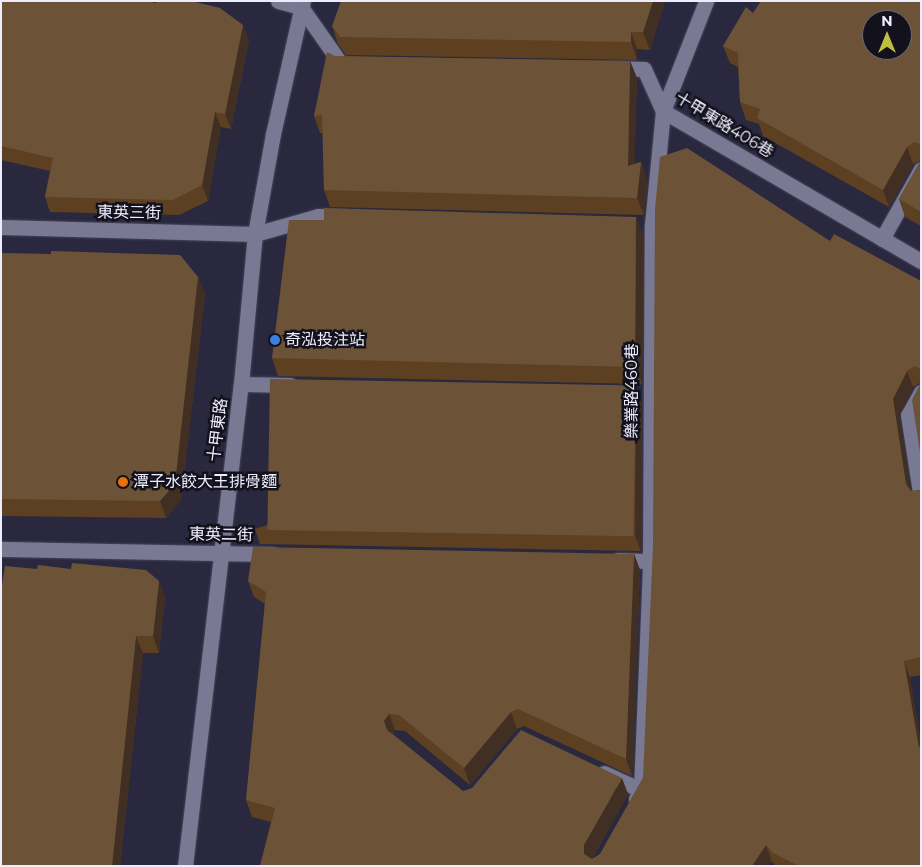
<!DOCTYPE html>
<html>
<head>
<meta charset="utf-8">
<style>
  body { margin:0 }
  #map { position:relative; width:922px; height:867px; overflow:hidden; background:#29283f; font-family:Montserrat,"Noto Sans TC",sans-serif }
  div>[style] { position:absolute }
  .roads { filter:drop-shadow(0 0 1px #474559) drop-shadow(0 0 1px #474559) }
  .service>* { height:15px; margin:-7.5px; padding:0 7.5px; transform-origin:7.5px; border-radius:7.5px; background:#797994 }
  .minor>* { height:15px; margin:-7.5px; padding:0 7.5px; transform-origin:7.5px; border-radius:7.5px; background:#797994 }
  .wall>* { inset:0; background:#5c4021 }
  .shaded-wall>* { inset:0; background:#412f23 }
  .building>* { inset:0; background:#6c5338; transform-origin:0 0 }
  .dots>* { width:14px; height:14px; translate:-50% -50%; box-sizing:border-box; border:2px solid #13121c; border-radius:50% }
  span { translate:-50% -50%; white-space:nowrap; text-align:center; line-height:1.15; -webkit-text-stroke:5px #13121c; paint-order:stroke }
  .street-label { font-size:16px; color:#eeedfd }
  .poi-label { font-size:16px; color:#eeedfd }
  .left { translate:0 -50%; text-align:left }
  .frame { position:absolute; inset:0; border:2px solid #eeedfd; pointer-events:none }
  .north { position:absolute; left:862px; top:10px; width:50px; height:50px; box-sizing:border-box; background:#13121c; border:1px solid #6b6a76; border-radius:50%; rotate:0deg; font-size:14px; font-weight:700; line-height:20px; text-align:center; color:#eeedfd }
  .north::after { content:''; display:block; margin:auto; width:18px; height:22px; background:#bebf42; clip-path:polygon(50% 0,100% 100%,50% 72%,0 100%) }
</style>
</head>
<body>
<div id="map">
  <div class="roads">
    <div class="service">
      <div style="left:301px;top:7px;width:70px;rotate:54.9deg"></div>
      <div style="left:341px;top:64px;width:8px"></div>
      <div style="left:612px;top:68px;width:32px;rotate:2deg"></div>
      <div style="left:644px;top:69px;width:46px;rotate:65.7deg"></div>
      <div style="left:255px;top:234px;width:66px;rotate:-15.9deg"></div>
      <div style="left:318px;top:216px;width:25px;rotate:2deg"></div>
      <div style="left:882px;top:239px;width:80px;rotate:-60.9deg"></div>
      <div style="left:241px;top:384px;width:49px;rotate:1.2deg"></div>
      <div style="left:921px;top:392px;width:26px;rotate:119deg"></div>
      <div style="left:908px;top:415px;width:85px;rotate:81.2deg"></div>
      <div style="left:604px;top:773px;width:41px;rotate:24.7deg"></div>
      <div style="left:636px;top:799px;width:10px;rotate:-61deg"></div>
      <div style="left:641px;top:790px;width:229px;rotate:-87.7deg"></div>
      <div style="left:650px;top:561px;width:336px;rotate:-89.7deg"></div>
      <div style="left:652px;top:225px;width:115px;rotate:-84.5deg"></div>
      <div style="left:663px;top:111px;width:118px;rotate:-68.6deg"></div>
    </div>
    <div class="minor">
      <div style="left:278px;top:1px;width:24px;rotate:15deg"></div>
      <div style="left:663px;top:111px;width:298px;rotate:30.2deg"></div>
      <div style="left:1px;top:227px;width:254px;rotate:1.6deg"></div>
      <div style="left:1px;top:549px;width:271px;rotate:1.1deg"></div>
      <div style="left:618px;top:560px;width:32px;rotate:2deg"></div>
      <div style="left:185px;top:866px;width:485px;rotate:-83.4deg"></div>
      <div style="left:241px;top:384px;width:151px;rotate:-84.7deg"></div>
      <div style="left:255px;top:234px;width:102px;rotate:-79.8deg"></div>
      <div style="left:273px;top:134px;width:136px;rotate:-77.3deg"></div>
    </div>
  </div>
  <div class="wall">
    <div style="clip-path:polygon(1px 1px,243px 25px,249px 40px,231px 129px,221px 127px,208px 201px,179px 215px,50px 212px,45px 197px,50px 171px,1px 160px)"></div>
    <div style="clip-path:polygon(665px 1px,650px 50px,637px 49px,637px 60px,346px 55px,338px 44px,332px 26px)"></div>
    <div style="clip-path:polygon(921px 1px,921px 160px,913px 164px,889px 207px,763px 136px,759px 124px,746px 120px,740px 102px,738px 67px,730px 63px,723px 46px,753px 13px)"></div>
    <div style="clip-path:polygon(335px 56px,630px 61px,637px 78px,634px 164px,641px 162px,647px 180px,644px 215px,330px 207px,324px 190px,323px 133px,320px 133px,314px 116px)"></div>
    <div style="clip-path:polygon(921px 160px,921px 226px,905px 217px,899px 199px)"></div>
    <div style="clip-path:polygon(643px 234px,642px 384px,278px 376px,272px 358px)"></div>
    <div style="clip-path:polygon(830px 241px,921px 281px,921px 459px,920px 383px,913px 387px,899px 416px,910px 490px,911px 491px,920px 490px,921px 489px,921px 675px,910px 677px,921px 866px,776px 866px,772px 862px,260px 866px,271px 822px,252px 817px,246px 800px,265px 604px,254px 597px,248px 581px,634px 554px,640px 570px,632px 776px,524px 726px,517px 729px,470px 785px,405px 731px,395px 730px,393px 734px,463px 791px,628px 794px,592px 859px,600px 854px,643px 778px)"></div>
    <div style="clip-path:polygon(1px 253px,198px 277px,205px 294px,181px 500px,166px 518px,1px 516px)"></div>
    <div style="clip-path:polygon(642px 403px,641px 551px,260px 544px,255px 529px)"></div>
    <div style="clip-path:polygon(159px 581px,165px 598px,159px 653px,143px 653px,120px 866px,1px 866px)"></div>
  </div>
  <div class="shaded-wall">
    <div style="clip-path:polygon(653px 1px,665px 1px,650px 50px,643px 32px)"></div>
    <div style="clip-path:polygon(243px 25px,249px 40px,231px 129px,225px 114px)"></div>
    <div style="clip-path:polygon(631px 32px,637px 49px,637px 60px,631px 42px)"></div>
    <div style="clip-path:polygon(630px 61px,637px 78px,634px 184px,628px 166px)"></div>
    <div style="clip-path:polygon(215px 112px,221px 127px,208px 201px,202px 185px)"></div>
    <div style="clip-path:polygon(907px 147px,913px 164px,889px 207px,883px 190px)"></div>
    <div style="clip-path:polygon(641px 162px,647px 180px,644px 215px,637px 198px)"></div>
    <div style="clip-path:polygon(636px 217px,643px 234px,642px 384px,635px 367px)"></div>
    <div style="clip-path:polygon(198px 277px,205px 294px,181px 500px,166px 518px,160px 501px)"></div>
    <div style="clip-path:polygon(907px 371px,913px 387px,899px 416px,912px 500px,906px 484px,893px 399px)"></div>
    <div style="clip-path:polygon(636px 387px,642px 403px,641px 551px,635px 536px)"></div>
    <div style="clip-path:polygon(634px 554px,640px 570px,632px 776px,626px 759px)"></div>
    <div style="clip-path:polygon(159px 581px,165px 598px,159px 653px,153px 636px)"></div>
    <div style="clip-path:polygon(136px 636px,143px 653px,120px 866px,112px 866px)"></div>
    <div style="clip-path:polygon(904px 661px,910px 677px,921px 740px,921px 752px,919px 747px)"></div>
    <div style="clip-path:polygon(511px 712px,517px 729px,470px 785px,464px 768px)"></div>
    <div style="clip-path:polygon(389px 714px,395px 730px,390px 738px,384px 721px)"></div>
    <div style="clip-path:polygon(622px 778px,628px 794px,590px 862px,584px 854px,584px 845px)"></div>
    <div style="clip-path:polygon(766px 845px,772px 862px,769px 866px,752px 866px)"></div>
  </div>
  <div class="building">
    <div style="clip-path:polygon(1px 1px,144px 1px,156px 3px,157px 1px,191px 1px,220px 8px,243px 25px,225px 114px,215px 112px,202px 185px,173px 200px,45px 197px,53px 158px,1px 146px)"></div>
    <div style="clip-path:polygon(341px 1px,653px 1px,643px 32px,631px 32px,631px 42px,340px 37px,332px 26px)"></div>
    <div style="clip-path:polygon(evenodd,761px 1px,921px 1px,921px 145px,920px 144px,914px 142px,907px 147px,883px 190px,757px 118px,760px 109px,740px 102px,738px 53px,723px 46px,746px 7px,753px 13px,761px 1px,872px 20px,902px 20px,902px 50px,872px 50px,872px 20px)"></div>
    <div style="clip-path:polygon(327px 52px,335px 56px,630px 61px,628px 166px,641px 162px,637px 198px,324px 190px,322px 115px,314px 116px)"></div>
    <div style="clip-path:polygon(687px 148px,830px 241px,834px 234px,921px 281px,921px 369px,915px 366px,907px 371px,893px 399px,906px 484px,911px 491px,920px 490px,921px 489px,921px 657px,904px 661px,919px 747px,921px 746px,921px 866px,799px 866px,773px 853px,766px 845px,752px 866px,260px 866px,275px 808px,246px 800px,266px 592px,248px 581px,253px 547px,634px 554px,626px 759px,518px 709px,511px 712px,464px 768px,399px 715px,389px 714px,384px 721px,387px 730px,463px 791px,472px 788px,521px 730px,622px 778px,584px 845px,584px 854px,592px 859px,600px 854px,643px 778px,653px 545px,655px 209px,660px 157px)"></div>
    <div style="clip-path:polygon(921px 160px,921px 212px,899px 199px)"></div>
    <div style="clip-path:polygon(324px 208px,636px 217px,635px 367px,272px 358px,289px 220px,324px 220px)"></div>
    <div style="clip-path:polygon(51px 251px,180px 255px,198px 277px,175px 484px,160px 501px,1px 499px,1px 253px,51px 254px)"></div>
    <div style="left:270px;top:379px;width:366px;height:151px;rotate:1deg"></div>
    <div style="clip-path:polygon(921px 382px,921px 459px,912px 400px)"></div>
    <div style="clip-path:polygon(72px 563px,146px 570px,159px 581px,153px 636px,136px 636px,112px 866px,1px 866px,1px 591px,5px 566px,37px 569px,38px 565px,71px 569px)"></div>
  </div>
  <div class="dots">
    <div style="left:275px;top:340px;background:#3f7fe0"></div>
    <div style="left:123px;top:482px;background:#e8710a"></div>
  </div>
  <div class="street-label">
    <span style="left:724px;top:125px;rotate:31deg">十甲東路406巷</span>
    <span style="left:129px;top:213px;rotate:1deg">東英三街</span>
    <span style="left:632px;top:391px;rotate:-90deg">樂業路460巷</span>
    <span style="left:218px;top:430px;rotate:-83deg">十甲東路</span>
    <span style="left:221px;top:535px;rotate:1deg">東英二街</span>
  </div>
  <div class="poi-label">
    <span class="left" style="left:285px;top:340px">奇泓投注站</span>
    <span class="left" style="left:133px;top:482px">潭子水餃大王排骨麵</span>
  </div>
  <div class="frame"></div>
  <div class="north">N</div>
</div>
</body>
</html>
